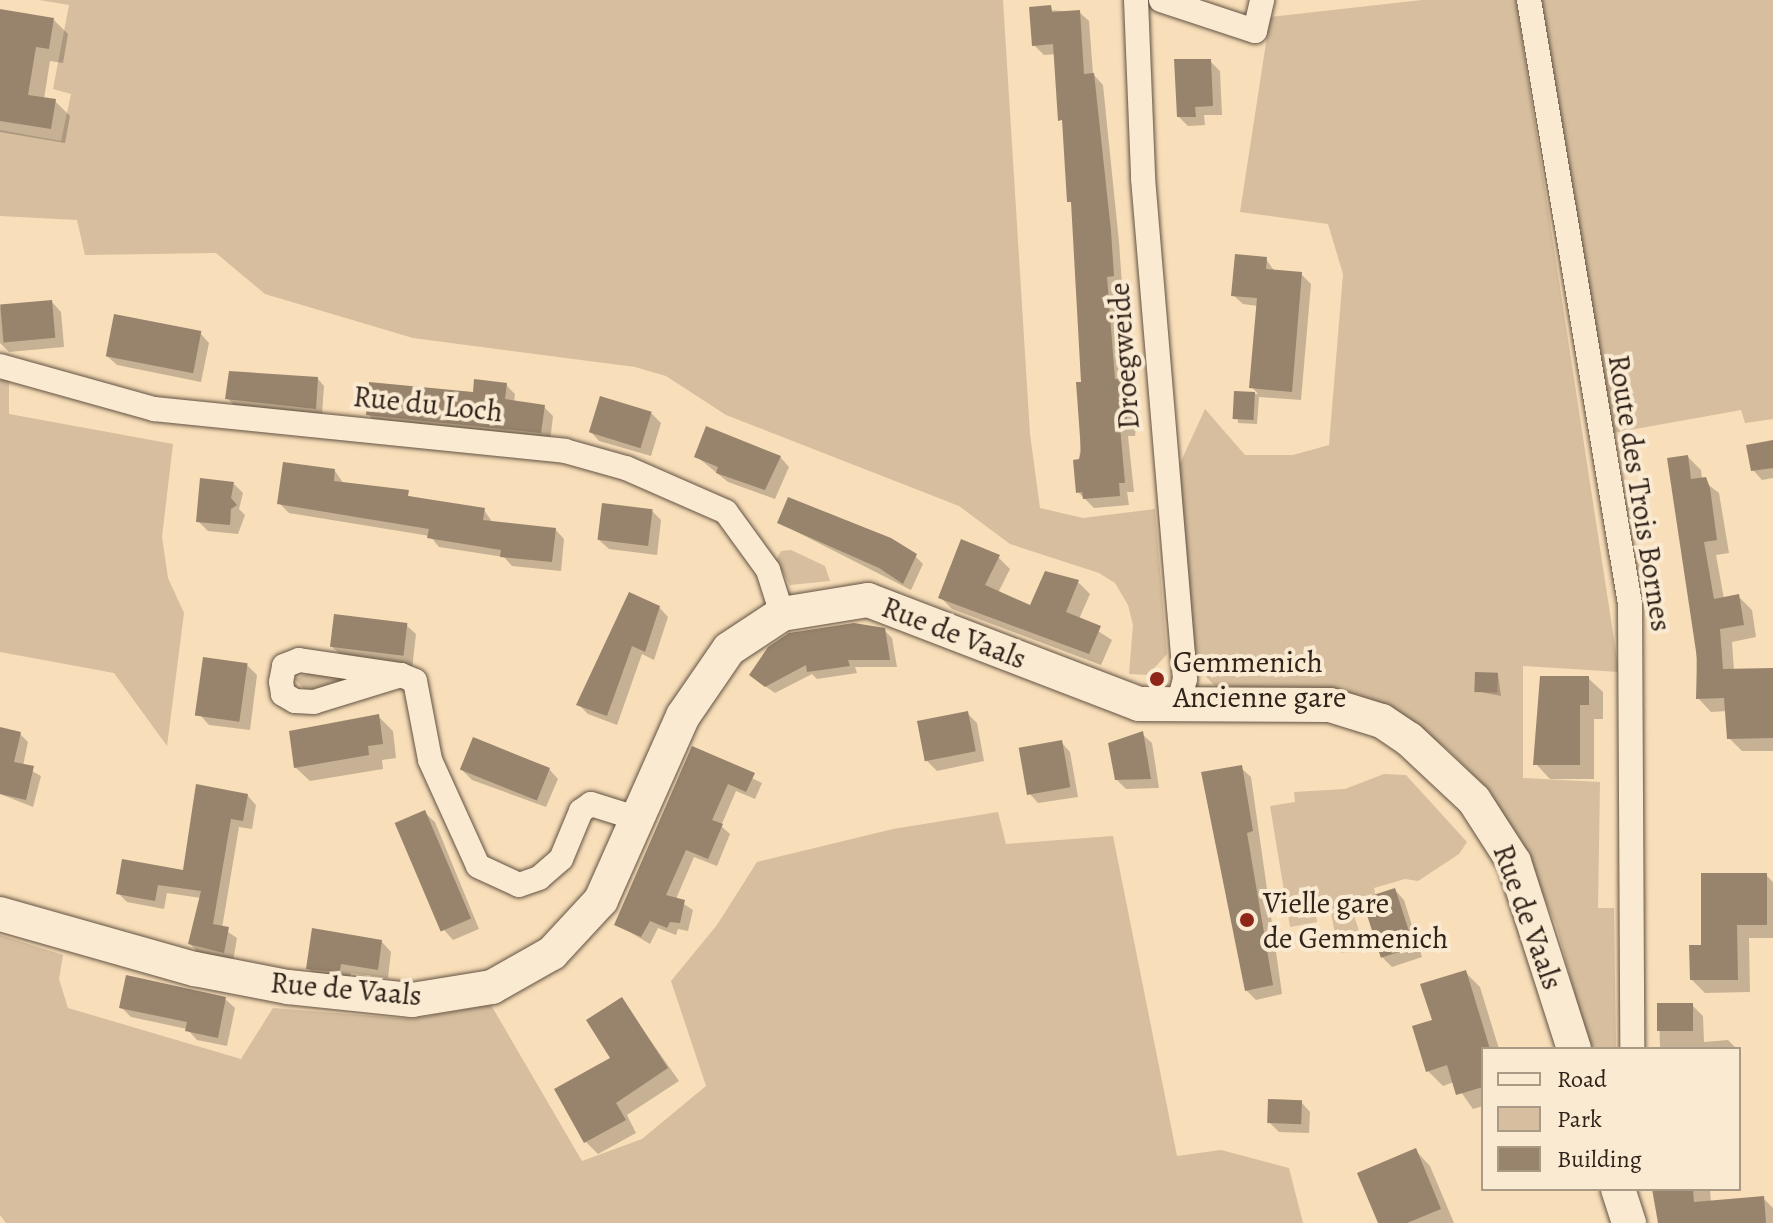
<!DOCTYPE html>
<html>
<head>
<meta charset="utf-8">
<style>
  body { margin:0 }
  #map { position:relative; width:1773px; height:1223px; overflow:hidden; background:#f8deb9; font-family:Alegreya,serif }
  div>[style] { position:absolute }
  .green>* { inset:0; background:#d6be9e }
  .shadow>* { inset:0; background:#0003 }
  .building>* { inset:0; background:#98846d; transform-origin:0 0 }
  .roads { filter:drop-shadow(0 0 2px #625242) drop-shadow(0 0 2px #625242) }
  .street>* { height:24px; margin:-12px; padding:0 12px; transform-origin:12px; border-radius:12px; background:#faead2 }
  .secondary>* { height:34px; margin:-17px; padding:0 17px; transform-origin:17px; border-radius:17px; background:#faead2 }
  .dots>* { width:22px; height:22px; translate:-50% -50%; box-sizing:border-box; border:4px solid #faead2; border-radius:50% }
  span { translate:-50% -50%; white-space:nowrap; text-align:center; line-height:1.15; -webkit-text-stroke:8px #faead2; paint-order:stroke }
  .street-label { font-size:30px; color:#30231a }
  .poi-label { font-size:30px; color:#30231a }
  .left { translate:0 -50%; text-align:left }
  .legend { position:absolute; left:1481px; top:1047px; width:260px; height:144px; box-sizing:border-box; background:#faead2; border:2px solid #a99a88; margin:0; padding:10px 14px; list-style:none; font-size:24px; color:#30231a }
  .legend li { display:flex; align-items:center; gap:16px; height:40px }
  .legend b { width:40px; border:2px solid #a99a88 }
</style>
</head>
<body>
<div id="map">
  <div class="green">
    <div style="clip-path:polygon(39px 0,1003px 0,1030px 434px,1040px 508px,1083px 518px,1155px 509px,1167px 654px,1148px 675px,1129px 674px,1133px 625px,1128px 605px,1115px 583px,1099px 573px,1010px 544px,959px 506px,726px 415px,666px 376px,635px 367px,413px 338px,265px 294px,216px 253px,85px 255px,77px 220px,0 216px,0 130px,61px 141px,71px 94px,53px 89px,69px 5px)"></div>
    <div style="clip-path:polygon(1422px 0,1516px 0,1619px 672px,1523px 666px,1523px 778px,1600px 782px,1598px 908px,1614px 908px,1616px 1049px,1590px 1049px,1556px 925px,1524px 852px,1490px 791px,1447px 749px,1420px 729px,1214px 685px,1198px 668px,1193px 648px,1177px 470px,1205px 409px,1245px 455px,1293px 455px,1329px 445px,1343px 274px,1328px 224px,1240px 212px,1270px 17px)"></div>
    <div style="clip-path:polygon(1540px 0,1773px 0,1773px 419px,1745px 423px,1741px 410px,1613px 433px)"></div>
    <div style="clip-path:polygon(0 380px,9px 380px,9px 414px,173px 444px,162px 537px,168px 578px,184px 613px,167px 746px,114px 673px,0 652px)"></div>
    <div style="clip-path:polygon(791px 550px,825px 566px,830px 581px,790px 585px,776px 560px,781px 551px)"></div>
    <div style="clip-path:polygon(311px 672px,352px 676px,307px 692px,295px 679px)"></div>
    <div style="clip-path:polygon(1384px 774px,1406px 775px,1467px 842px,1459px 854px,1418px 881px,1405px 879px,1374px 888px,1375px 894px,1351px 907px,1366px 951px,1339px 953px,1327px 894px,1314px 903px,1317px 922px,1290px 927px,1270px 806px,1295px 802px,1294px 792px,1345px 789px)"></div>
    <div style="clip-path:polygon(998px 812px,1006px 844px,1113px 836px,1177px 1156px,1221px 1150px,1289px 1168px,1303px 1223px,6px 1223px,0 1215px,0 935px,63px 955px,59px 979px,68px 1008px,241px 1059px,273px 1008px,411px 1019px,491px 1005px,582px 1161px,642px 1139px,706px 1086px,671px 981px,717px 925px,757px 862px,893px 829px)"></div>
  </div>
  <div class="shadow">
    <div style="clip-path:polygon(1031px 9px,1079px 12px,1089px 21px,1093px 74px,1103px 85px,1119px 242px,1122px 285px,1115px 286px,1123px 381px,1134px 390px,1137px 420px,1135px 436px,1128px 436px,1134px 492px,1127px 492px,1129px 505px,1094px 508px,1078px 492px,1083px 384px,1074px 206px,1056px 54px,1044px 55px,1034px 45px)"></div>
    <div style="clip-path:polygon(0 11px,53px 19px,68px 34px,63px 63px,50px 61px,44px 99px,55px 101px,70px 116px,65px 143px,0 132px)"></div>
    <div style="clip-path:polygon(1210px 61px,1220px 71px,1222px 115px,1204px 115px,1205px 125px,1188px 126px,1179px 117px)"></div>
    <div style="clip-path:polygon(1266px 259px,1275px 272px,1301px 274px,1311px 284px,1301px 400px,1259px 397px,1257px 424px,1238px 423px,1236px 393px,1258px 394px,1252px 387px,1258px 306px,1243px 304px,1233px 295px)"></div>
    <div style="clip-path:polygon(52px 302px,61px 312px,64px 347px,9px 352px,0 343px,0 307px)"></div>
    <div style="clip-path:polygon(200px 333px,209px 343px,201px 382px,117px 365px,107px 356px)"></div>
    <div style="clip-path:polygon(318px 379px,324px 386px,322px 414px,234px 405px,227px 398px)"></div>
    <div style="clip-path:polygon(506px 385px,515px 394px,514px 403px,544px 407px,553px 416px,550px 442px,377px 423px,368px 414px)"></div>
    <div style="clip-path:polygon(651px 413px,661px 423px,651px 456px,599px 441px,590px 431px)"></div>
    <div style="clip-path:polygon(1773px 442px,1773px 478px,1762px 480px,1753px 470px)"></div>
    <div style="clip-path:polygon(696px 456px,780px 457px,789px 467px,775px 499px,728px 482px)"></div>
    <div style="clip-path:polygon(1688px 457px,1701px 470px,1702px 480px,1719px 493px,1729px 553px,1716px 555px,1724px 599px,1738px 596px,1752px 610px,1756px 637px,1732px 642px,1734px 671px,1773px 670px,1773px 751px,1742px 751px,1729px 738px,1727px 711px,1711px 712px,1698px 698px)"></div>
    <div style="clip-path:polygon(335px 471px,344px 484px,484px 510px,493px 523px,555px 529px,564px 539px,561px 571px,512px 566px,504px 557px,439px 547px,430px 536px,289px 513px,279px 503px)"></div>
    <div style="clip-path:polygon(234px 484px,243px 493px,239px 509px,245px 515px,238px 534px,208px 531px,198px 521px)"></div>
    <div style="clip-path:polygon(652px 511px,661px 520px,657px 555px,609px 549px,599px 540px)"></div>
    <div style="clip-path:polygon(779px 523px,915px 556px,923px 564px,911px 590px)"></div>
    <div style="clip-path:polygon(998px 557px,1010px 569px,998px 593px,1031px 608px,1046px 574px,1078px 582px,1090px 594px,1079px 619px,1112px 640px,1101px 665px,952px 609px,940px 597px)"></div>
    <div style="clip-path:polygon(659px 607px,668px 617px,654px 660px,642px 654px,617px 725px,588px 714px,579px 705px)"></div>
    <div style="clip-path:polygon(406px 625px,416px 634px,412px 669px,342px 656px,332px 647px)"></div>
    <div style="clip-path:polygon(884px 630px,892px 638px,897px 667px,855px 667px,857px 673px,817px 679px,812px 674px,775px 693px,759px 682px)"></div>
    <div style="clip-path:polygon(247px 665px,257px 675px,250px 730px,209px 725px,200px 715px)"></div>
    <div style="clip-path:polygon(1498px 675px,1501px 696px,1476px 691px)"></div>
    <div style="clip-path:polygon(1588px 678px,1603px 692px,1603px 719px,1594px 719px,1594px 779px,1550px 779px,1536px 764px)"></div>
    <div style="clip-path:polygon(967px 713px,977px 723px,984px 761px,937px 771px,927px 761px)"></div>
    <div style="clip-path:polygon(378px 716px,393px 731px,396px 758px,382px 760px,383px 769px,310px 781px,295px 767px)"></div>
    <div style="clip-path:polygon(0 729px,20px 734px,28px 742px,23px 766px,41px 776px,33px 807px,0 794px)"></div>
    <div style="clip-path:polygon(1142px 734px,1152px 743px,1159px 788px,1126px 789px,1116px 779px)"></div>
    <div style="clip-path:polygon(1061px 742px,1070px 752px,1078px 797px,1038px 803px,1029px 793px)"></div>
    <div style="clip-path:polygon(693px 749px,762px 783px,755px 799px,736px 791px,721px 826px,730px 834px,717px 866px,694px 857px,676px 899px,693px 910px,688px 931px,678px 929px,676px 935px,658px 928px,650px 944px,616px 924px)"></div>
    <div style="clip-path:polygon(1241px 768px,1251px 777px,1282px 994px,1256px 1000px,1246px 990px)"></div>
    <div style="clip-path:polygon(549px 769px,558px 779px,546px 807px,472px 780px,462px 770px)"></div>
    <div style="clip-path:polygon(247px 795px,256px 805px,252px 829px,239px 827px,222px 928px,237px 938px,233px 961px,199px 953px,190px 944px,201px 898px,167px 893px,164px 909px,127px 902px,118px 893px,185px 872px)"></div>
    <div style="clip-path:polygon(425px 813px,435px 822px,479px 929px,453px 940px,444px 930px)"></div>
    <div style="clip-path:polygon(1766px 875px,1773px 882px,1773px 938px,1749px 938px,1750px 992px,1705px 993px,1692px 980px,1703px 947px)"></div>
    <div style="clip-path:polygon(1395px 890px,1404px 900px,1422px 957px,1392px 967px,1382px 957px)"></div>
    <div style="clip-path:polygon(382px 942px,391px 952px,388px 978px,351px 973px,349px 981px,318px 978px,308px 968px)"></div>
    <div style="clip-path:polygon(1465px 972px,1480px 987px,1499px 1049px,1483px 1049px,1483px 1106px,1473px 1109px,1454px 1082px,1443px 1086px,1428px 1071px,1434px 1021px)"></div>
    <div style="clip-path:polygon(225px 999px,235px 1008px,227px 1046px,197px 1040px,187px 1029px,131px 1017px,121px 1007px)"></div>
    <div style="clip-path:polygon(622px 1000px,679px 1081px,627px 1115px,636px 1133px,598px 1154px,586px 1142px,612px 1059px)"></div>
    <div style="clip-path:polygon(1659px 1005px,1692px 1005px,1703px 1016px,1704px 1042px,1728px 1040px,1737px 1049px,1660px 1049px)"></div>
    <div style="clip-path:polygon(1301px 1102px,1310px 1112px,1309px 1133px,1279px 1132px,1269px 1122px)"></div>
    <div style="clip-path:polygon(1416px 1151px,1430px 1166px,1454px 1223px,1380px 1223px)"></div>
    <div style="clip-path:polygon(1654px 1189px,1710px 1189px,1711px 1203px,1763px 1198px,1773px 1208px,1773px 1223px,1660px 1223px)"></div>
  </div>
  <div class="building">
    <div style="clip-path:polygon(1051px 5px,1052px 12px,1080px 10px,1084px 74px,1094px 73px,1111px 231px,1114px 276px,1107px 277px,1115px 379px,1125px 378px,1128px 410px,1126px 427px,1120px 427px,1125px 483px,1119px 483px,1120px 496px,1083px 499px,1082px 492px,1076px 493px,1073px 460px,1079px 459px,1081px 451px,1076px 382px,1081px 382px,1071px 202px,1067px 202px,1062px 120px,1058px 121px,1053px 44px,1032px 46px,1029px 7px)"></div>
    <div style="clip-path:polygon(0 9px,54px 18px,49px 49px,36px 47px,28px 95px,56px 99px,51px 129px,0 121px)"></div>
    <div style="clip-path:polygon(1174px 59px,1211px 59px,1213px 106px,1195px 107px,1196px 117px,1177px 117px)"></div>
    <div style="clip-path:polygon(1235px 254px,1267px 257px,1266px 269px,1302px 272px,1292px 392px,1249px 388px,1257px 298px,1231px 296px)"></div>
    <div style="left:52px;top:300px;width:38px;height:52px;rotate:85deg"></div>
    <div style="left:114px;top:314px;width:89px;height:43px;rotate:11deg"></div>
    <div style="clip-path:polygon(229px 371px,318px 377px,316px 409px,225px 399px)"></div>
    <div style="clip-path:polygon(474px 379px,507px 383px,505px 399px,545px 405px,541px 433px,366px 415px,369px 382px,473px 392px)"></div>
    <div style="left:1234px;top:391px;width:21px;height:28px;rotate:3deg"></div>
    <div style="left:600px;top:396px;width:54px;height:38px;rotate:17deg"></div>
    <div style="clip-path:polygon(706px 426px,781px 456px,765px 490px,716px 473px,718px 467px,694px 457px)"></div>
    <div style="clip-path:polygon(1773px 440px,1773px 468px,1751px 471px,1746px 445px)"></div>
    <div style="clip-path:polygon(1688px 455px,1691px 479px,1706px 477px,1710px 488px,1717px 540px,1704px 542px,1714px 599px,1739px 594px,1744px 625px,1720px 629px,1723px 669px,1773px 668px,1773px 738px,1727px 739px,1724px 698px,1696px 699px,1697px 658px,1667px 458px)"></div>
    <div style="clip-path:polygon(283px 462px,335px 469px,334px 481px,409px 490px,408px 496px,485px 508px,483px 520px,556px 528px,552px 562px,500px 557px,501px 550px,427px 538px,429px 529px,277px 504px)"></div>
    <div style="clip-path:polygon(200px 478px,234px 482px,231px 498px,237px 505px,231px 509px,230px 525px,196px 522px)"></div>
    <div style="clip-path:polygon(788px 497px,891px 538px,917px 554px,903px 584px,879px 568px,777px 523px)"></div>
    <div style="left:602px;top:503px;width:51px;height:37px;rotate:7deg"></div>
    <div style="clip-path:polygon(961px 539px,1000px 555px,985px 585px,1030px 605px,1045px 571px,1079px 580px,1066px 612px,1101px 626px,1089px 654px,938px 598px)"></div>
    <div style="clip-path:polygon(629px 592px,660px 606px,645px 652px,632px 646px,607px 716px,576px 705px)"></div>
    <div style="left:334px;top:614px;width:74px;height:33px;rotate:7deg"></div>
    <div style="clip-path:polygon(854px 623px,885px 628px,890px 660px,848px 660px,850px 666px,807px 672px,806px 665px,765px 687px,749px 675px,768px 647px,789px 633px)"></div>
    <div style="left:203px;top:657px;width:45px;height:59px;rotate:8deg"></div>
    <div style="left:1475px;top:672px;width:23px;height:20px;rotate:2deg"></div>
    <div style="clip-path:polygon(1540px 676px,1589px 676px,1589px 705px,1580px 705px,1580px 765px,1533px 765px)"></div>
    <div style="left:968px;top:711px;width:41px;height:52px;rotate:79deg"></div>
    <div style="clip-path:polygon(379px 714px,383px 744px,368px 746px,369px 755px,294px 768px,289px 731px)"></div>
    <div style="clip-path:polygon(0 727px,21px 732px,14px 762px,34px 766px,26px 800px,0 794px)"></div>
    <div style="clip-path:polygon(1143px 731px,1151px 779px,1115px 780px,1108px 743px)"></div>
    <div style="left:473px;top:737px;width:83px;height:35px;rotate:22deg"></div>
    <div style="left:1062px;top:740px;width:48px;height:44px;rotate:80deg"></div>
    <div style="clip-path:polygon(692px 746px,755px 773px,746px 792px,728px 784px,712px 820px,723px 824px,708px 859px,686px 850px,666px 895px,685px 900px,680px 923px,670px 922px,667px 928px,650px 921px,641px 937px,614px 925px)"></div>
    <div style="clip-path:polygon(1242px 765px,1253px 831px,1247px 833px,1273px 985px,1245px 991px,1201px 772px)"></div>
    <div style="clip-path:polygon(196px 784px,248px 794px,243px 821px,231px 819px,213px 924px,229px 927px,224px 953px,188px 944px,201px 891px,158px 885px,155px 901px,116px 894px,122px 859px,183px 870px)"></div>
    <div style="left:425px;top:810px;width:118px;height:33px;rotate:67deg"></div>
    <div style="clip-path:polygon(1701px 873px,1767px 873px,1767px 925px,1737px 925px,1738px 980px,1690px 980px,1689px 945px,1701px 945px)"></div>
    <div style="left:1395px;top:888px;width:62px;height:35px;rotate:72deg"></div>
    <div style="clip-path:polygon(312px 928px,382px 940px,378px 970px,341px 964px,340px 972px,306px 969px)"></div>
    <div style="clip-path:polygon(1466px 970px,1490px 1049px,1483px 1049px,1483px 1087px,1456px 1095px,1447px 1065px,1426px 1072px,1412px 1026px,1432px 1020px,1420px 984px)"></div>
    <div style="clip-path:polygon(126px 975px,226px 997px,218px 1038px,185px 1031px,187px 1022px,119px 1008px)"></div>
    <div style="clip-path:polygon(622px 997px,668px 1068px,616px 1103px,626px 1120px,584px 1143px,554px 1089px,610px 1058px,586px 1020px)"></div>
    <div style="left:1657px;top:1003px;width:36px;height:28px"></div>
    <div style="left:1268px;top:1099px;width:34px;height:24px;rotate:2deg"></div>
    <div style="clip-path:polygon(1416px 1148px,1441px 1209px,1407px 1223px,1378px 1223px,1357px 1173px)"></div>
    <div style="clip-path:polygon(1652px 1189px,1693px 1189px,1694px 1202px,1764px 1196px,1766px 1223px,1658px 1223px)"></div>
  </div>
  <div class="roads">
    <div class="street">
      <div style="left:1136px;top:0;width:178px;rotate:87.7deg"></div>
      <div style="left:1143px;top:178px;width:503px;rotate:85.21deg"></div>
      <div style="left:1185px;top:679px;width:27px;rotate:105deg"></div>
      <div style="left:1161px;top:0;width:99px;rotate:18.3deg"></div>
      <div style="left:1255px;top:31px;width:32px;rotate:-77deg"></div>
      <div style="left:1529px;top:0;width:612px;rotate:80.51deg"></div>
      <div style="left:1630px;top:604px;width:445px;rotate:89.7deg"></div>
      <div style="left:0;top:366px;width:160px;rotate:15.6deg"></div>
      <div style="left:154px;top:409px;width:413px;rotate:5.8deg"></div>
      <div style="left:565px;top:451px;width:63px;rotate:15.6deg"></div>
      <div style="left:626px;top:468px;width:109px;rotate:23.7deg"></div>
      <div style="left:726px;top:512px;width:72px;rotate:54.1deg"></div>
      <div style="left:768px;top:570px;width:46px;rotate:72.3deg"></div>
      <div style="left:401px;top:675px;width:91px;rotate:162.8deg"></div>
      <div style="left:314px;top:702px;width:19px;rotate:-177deg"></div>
      <div style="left:295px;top:701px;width:14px;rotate:-150deg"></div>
      <div style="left:283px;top:694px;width:12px;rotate:-99deg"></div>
      <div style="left:281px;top:682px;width:16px;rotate:-79deg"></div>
      <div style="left:284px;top:666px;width:16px;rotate:-22deg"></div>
      <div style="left:299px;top:660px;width:103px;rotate:8.4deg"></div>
      <div style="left:401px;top:675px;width:15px;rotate:23deg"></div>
      <div style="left:415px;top:681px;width:80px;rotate:79.2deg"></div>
      <div style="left:430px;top:760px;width:116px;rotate:65.6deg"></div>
      <div style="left:478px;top:866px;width:45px;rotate:24.9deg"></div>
      <div style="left:519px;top:885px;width:21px;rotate:-19deg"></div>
      <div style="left:539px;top:878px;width:29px;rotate:-41deg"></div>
      <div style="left:561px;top:859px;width:52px;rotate:-67.4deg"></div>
      <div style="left:581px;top:811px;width:12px;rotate:-35deg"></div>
      <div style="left:591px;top:804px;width:50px;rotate:17.4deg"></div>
    </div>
    <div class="secondary">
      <div style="left:0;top:914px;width:203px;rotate:15.8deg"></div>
      <div style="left:195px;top:969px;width:95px;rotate:11deg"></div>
      <div style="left:288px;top:987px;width:125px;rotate:6deg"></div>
      <div style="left:412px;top:1000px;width:81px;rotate:-9.2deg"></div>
      <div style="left:492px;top:987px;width:69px;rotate:-29.5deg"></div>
      <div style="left:552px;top:953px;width:72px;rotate:-47.2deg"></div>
      <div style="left:601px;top:900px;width:201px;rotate:-66deg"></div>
      <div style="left:683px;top:716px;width:81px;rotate:-55.5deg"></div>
      <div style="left:729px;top:649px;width:64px;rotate:-33.4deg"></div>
      <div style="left:782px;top:614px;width:87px;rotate:-9.2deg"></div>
      <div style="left:868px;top:600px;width:290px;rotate:21deg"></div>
      <div style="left:1139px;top:704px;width:191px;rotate:0.3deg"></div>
      <div style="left:1330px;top:705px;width:54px;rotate:17.1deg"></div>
      <div style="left:1382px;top:721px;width:32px;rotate:34deg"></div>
      <div style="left:1409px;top:739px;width:89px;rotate:43.2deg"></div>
      <div style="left:1474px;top:800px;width:74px;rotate:57.2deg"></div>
      <div style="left:1514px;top:862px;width:196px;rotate:72.2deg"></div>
      <div style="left:1618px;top:1189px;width:36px;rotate:72deg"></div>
    </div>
  </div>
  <div class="dots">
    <div style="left:1157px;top:679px;background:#8f2418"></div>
    <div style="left:1247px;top:920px;background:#8f2418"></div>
  </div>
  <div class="street-label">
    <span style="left:1124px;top:356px;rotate:-94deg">Droegweide</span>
    <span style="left:428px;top:404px;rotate:6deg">Rue du Loch</span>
    <span style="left:1640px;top:493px;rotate:81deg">Route des Trois Bornes</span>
    <span style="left:954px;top:633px;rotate:21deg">Rue de Vaals</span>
    <span style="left:1528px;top:917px;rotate:70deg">Rue de Vaals</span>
    <span style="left:346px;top:989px;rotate:5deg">Rue de Vaals</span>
  </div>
  <div class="poi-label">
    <span class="left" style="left:1173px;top:679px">Gemmenich<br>Ancienne gare</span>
    <span class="left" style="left:1263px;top:920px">Vielle gare<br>de Gemmenich</span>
  </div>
  <ul class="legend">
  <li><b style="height:10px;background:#faead2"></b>Road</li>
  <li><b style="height:22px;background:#d6be9e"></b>Park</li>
  <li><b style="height:22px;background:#98846d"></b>Building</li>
  </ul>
</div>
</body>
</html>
